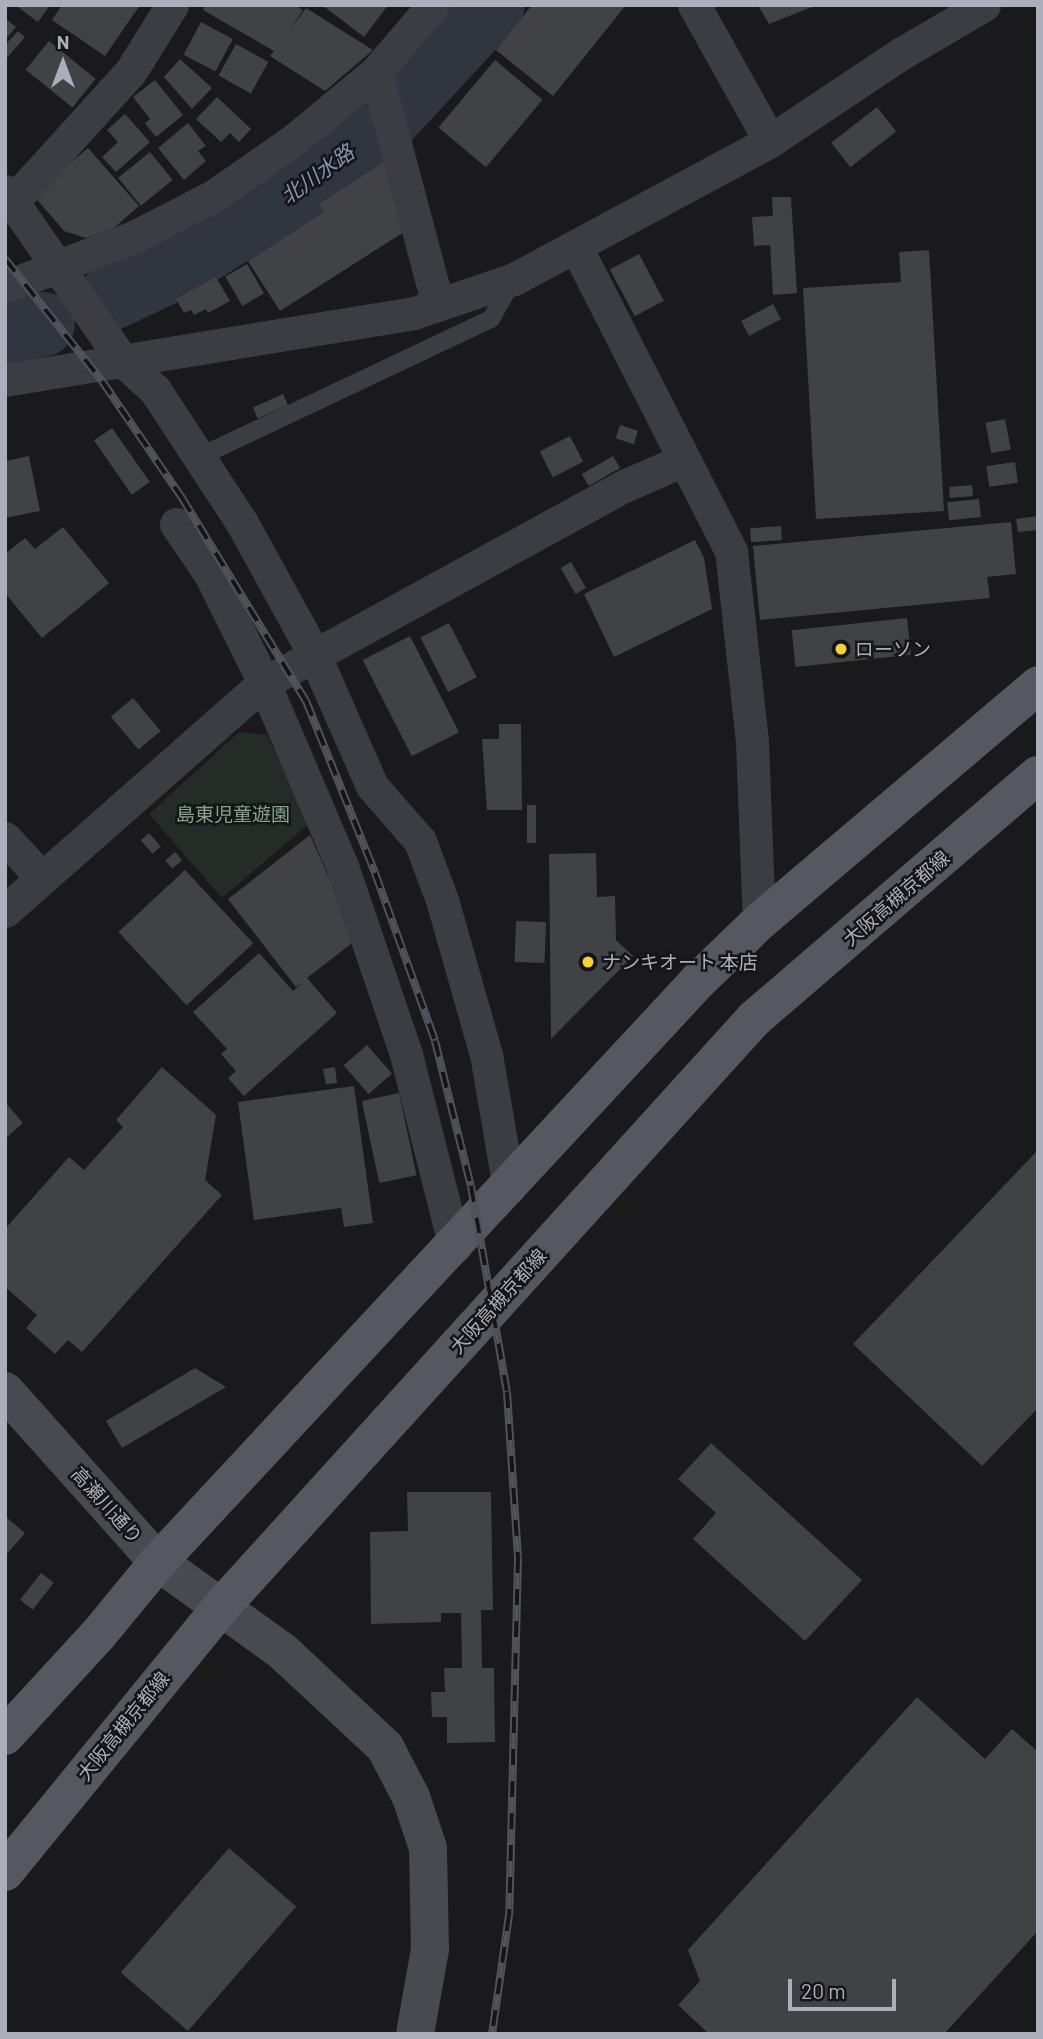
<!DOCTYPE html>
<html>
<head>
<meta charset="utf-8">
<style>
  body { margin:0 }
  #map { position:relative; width:1043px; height:2039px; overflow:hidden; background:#1a1a1c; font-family:Barlow,"Noto Sans JP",sans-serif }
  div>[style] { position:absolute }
  .green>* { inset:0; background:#232c26 }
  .river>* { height:65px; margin:-32.5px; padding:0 32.5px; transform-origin:32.5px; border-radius:32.5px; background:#2f3640 }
  .building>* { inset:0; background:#414246; transform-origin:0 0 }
  .lane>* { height:18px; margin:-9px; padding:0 9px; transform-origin:9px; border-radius:9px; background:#3c3c43 }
  .street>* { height:33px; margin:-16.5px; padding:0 16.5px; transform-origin:16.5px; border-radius:16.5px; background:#3c3c43 }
  .secondary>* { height:38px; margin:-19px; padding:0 19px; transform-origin:19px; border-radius:19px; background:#484951 }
  .primary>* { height:38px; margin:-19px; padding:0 19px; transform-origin:19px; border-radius:19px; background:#565760 }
  .rail>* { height:8px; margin-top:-4px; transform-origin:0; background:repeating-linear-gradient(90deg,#151417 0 16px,#51525a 0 32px); box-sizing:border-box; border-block:2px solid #51525a }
  .dots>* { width:19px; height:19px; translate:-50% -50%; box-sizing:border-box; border:4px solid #151417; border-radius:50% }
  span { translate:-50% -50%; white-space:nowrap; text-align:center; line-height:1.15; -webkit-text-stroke:5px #151417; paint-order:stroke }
  .poi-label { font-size:19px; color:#acaebb }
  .left { translate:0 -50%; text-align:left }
  .park-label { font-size:19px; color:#83a68b }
  .street-label { font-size:19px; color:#acaebb }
  .water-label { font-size:21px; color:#8396b6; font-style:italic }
  .frame { position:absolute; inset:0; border:7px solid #acaebb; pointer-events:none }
  .north { position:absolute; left:28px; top:28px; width:70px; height:70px; -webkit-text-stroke:5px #151417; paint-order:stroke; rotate:0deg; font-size:19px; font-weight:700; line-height:28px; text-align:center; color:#acaebb }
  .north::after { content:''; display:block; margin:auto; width:24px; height:32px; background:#acaebb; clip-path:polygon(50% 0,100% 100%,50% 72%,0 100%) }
  .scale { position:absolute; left:788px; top:1979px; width:108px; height:32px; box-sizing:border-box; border:4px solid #acaebb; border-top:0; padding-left:9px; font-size:21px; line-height:24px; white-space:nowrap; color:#acaebb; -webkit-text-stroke:5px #151417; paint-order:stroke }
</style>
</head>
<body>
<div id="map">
  <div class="green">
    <div style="clip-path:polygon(239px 732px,267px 735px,310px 823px,222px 898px,149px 814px)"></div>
  </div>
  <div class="river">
    <div style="left:107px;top:299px;width:77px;rotate:-25.2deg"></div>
    <div style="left:177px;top:266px;width:160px;rotate:-32deg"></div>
    <div style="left:313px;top:181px;width:82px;rotate:-39.1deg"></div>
    <div style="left:377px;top:129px;width:169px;rotate:-47.2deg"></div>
    <div style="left:5px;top:333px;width:38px;rotate:-14deg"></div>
  </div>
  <div class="building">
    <div style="clip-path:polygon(15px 5px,50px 5px,38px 22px)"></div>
    <div style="clip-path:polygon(62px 5px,140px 5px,105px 56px,52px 20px)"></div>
    <div style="clip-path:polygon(205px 5px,294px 5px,303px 10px,289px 31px,306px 8px,373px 50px,325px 91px,270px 56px,274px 51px,203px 10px)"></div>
    <div style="clip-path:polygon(322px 5px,388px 5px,364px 37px)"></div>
    <div style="clip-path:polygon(532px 5px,626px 5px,553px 96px,496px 50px)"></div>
    <div style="clip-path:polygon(758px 5px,817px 5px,769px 24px)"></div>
    <div style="clip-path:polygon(5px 18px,16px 27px,5px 40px)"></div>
    <div style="left:201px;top:22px;width:36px;height:37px;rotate:28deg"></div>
    <div style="clip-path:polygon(18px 31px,25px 37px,5px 60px,5px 45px)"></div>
    <div style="left:49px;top:41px;width:60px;height:37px;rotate:39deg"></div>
    <div style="left:236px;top:44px;width:37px;height:36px;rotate:29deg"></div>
    <div style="clip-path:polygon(180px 59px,212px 88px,192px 109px,164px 77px)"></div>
    <div style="left:495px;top:60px;width:62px;height:88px;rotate:40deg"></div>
    <div style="clip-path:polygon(155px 80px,183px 115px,156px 137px,145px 123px,150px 119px,133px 97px)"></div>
    <div style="clip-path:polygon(217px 97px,251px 129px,239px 142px,230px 133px,221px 142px,196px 119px)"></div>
    <div style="left:877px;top:107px;width:31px;height:58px;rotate:52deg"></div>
    <div style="clip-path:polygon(125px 114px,150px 142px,116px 172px,102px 157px,118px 142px,107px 130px)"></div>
    <div style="clip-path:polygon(188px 123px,206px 146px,198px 151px,206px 161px,184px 180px,158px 148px)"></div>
    <div style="clip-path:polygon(88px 148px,139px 206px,114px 228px,86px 238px,64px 231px,33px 195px)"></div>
    <div style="left:150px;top:152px;width:36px;height:41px;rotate:51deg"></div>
    <div style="clip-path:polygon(386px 161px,404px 232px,280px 311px,248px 261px,324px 212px,319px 204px)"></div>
    <div style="clip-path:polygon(772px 197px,791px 197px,797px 293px,773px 295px,770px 245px,754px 246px,752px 217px,773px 216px)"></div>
    <div style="clip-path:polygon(929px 250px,944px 511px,816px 519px,803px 288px,901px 282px,899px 252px)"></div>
    <div style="left:639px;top:254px;width:53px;height:33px;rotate:62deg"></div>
    <div style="left:247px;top:264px;width:34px;height:25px;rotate:60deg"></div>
    <div style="clip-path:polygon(216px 277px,230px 301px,208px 313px,206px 309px,194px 315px,191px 310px,184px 313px,176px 299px)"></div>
    <div style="left:773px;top:304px;width:17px;height:36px;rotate:62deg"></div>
    <div style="left:283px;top:394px;width:12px;height:33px;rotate:66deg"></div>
    <div style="left:1005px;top:419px;width:31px;height:20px;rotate:79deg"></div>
    <div style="left:620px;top:425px;width:19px;height:14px;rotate:18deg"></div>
    <div style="left:112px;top:428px;width:66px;height:22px;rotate:55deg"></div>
    <div style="left:570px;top:436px;width:29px;height:34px;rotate:63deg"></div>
    <div style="clip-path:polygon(29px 456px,40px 511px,5px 518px,5px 461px)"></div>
    <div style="left:613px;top:456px;width:14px;height:36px;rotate:60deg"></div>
    <div style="left:1015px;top:462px;width:21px;height:29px;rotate:82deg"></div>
    <div style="left:972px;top:485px;width:11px;height:23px;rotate:85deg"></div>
    <div style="left:979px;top:499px;width:18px;height:32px;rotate:84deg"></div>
    <div style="clip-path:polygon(1038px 516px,1038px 530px,1018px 532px,1016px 519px)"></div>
    <div style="clip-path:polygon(1011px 522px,1016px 574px,987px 577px,990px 598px,760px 620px,753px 546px)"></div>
    <div style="left:781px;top:526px;width:14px;height:31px;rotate:86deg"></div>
    <div style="clip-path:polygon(63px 527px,109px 583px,42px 638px,5px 593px,5px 554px,25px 538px,35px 549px)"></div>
    <div style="clip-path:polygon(695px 540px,704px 558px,712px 609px,614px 657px,584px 594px)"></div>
    <div style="left:571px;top:562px;width:30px;height:12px;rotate:60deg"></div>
    <div style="left:907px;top:618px;width:37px;height:116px;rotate:84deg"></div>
    <div style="left:449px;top:623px;width:61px;height:32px;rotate:63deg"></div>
    <div style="left:410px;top:636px;width:108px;height:53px;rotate:63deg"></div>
    <div style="left:133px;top:698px;width:43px;height:29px;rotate:50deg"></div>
    <div style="clip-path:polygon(499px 724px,521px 724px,522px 810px,487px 810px,482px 739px,499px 739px)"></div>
    <div style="left:527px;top:805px;width:9px;height:38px"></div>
    <div style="left:149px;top:833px;width:18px;height:11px;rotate:49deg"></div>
    <div style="clip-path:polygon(310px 835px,356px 940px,307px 978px,337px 1013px,244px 1096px,228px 1078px,236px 1071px,221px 1054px,227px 1049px,193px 1012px,259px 953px,293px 991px,303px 982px,296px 987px,228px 899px)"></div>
    <div style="left:175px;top:852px;width:11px;height:13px;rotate:49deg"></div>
    <div style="clip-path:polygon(596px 853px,597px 897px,615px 896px,616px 940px,633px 956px,551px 1039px,549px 854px)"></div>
    <div style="left:185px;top:870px;width:100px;height:91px;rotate:47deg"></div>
    <div style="left:516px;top:921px;width:30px;height:41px;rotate:2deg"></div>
    <div style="left:367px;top:1045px;width:38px;height:31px;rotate:49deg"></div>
    <div style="clip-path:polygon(162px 1067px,216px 1115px,205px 1180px,222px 1195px,82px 1352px,68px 1340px,55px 1354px,26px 1328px,37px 1315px,5px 1287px,5px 1229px,69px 1157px,84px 1170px,123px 1127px,116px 1120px)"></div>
    <div style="clip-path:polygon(335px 1067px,337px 1083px,326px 1084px,323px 1069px)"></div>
    <div style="clip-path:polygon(354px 1086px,373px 1223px,344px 1227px,341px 1208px,254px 1220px,238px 1102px)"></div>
    <div style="left:399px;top:1093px;width:84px;height:38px;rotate:78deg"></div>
    <div style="clip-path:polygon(5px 1102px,23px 1123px,5px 1139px)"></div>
    <div style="clip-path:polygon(1038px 1150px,1038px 1408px,982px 1466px,853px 1344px)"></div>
    <div style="clip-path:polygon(195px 1368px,226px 1387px,122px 1448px,106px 1421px)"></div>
    <div style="clip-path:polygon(711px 1443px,862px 1580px,805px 1641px,693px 1539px,716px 1513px,678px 1479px)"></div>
    <div style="clip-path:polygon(407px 1492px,491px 1492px,493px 1610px,481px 1610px,482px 1668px,494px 1668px,495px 1742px,447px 1743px,447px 1717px,432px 1717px,431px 1692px,445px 1692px,444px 1668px,462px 1668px,461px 1613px,441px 1613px,441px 1622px,371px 1624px,370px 1532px,408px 1531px)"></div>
    <div style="clip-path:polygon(5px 1516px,25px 1533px,5px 1556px)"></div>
    <div style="left:41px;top:1573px;width:16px;height:34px;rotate:38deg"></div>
    <div style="clip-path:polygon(917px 1697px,985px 1759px,1012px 1729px,1038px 1752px,1038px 1931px,944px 2034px,709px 2034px,678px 2005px,700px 1981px,688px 1950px)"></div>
    <div style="left:229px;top:1848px;width:89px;height:165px;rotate:41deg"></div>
  </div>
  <div class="lane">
    <div style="left:199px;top:457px;width:323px;rotate:-25.3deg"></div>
    <div style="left:491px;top:319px;width:45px;rotate:-60.6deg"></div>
  </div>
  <div class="street">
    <div style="left:694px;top:5px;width:156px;rotate:60.8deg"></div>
    <div style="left:376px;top:72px;width:241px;rotate:75.1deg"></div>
    <div style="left:5px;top:191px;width:206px;rotate:55.3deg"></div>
    <div style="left:122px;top:360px;width:45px;rotate:42.3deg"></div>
    <div style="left:155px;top:390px;width:159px;rotate:56.8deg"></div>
    <div style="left:242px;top:523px;width:147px;rotate:61.2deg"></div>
    <div style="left:313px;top:652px;width:146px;rotate:66.2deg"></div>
    <div style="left:372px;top:786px;width:73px;rotate:48.9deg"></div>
    <div style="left:420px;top:841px;width:63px;rotate:69.6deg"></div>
    <div style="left:442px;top:900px;width:160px;rotate:74.1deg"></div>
    <div style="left:486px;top:1054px;width:136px;rotate:80.3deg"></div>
    <div style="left:14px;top:200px;width:174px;rotate:-47.8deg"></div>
    <div style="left:131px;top:71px;width:78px;rotate:-58.2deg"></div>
    <div style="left:576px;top:247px;width:341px;rotate:63deg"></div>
    <div style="left:731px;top:551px;width:192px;rotate:83.7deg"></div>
    <div style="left:752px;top:742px;width:180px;rotate:87.8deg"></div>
    <div style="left:5px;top:287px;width:141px;rotate:-21.3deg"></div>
    <div style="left:136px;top:236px;width:89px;rotate:-27.4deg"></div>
    <div style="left:215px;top:195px;width:98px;rotate:-35deg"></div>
    <div style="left:295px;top:139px;width:105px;rotate:-39.6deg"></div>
    <div style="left:376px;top:72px;width:88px;rotate:-49.6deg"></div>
    <div style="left:5px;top:380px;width:414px;rotate:-9.3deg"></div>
    <div style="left:414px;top:313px;width:106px;rotate:-18.8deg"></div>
    <div style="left:514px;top:279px;width:291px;rotate:-28.3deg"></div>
    <div style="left:770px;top:141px;width:159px;rotate:-33.7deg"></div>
    <div style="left:902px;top:53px;width:95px;rotate:-30.3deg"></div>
    <div style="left:176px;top:524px;width:60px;rotate:55.8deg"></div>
    <div style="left:210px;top:574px;width:122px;rotate:63.6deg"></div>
    <div style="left:264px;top:683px;width:199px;rotate:66.9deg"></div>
    <div style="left:342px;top:866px;width:199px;rotate:71.2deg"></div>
    <div style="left:406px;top:1054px;width:199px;rotate:75.8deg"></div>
    <div style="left:5px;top:838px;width:54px;rotate:47.2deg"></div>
    <div style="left:5px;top:911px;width:345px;rotate:-41.4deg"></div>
    <div style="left:264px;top:683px;width:410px;rotate:-28.7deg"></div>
    <div style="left:624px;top:486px;width:65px;rotate:-23.4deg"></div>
  </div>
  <div class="secondary">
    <div style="left:5px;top:1391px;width:229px;rotate:48.2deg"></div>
    <div style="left:158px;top:1562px;width:153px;rotate:35.7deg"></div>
    <div style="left:282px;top:1651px;width:141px;rotate:43deg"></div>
    <div style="left:385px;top:1747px;width:56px;rotate:62.5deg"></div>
    <div style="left:411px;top:1797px;width:54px;rotate:71.6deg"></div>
    <div style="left:428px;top:1848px;width:101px;rotate:88.9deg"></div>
    <div style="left:430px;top:1949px;width:86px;rotate:100deg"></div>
  </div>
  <div class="primary">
    <div style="left:5px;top:1736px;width:137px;rotate:-47.4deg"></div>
    <div style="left:98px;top:1635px;width:94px;rotate:-50.6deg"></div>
    <div style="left:158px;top:1562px;width:793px;rotate:-47.09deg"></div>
    <div style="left:698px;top:981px;width:85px;rotate:-44deg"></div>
    <div style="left:759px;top:922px;width:366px;rotate:-40.3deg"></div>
    <div style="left:5px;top:1872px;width:342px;rotate:-50.8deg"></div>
    <div style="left:221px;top:1607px;width:794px;rotate:-47.81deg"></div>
    <div style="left:754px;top:1019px;width:374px;rotate:-40.7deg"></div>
  </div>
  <div class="rail">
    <div style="left:5px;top:259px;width:156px;rotate:51.5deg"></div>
    <div style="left:102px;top:381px;width:142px;rotate:55.6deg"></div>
    <div style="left:182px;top:498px;width:238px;rotate:58.6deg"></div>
    <div style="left:306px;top:701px;width:185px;rotate:68.1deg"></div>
    <div style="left:375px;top:873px;width:178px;rotate:70.3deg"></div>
    <div style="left:435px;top:1041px;width:149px;rotate:76.1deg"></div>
    <div style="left:471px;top:1186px;width:209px;rotate:80.1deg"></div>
    <div style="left:507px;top:1392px;width:165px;rotate:86.2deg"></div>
    <div style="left:518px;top:1557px;width:358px;rotate:91.4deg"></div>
    <div style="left:509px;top:1915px;width:120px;rotate:98.1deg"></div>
  </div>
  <div class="dots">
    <div style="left:841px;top:649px;background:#f4d23a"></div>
    <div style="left:588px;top:962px;background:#f4d23a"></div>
  </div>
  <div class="poi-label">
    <span class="left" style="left:855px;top:649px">ローソン</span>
    <span class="left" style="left:602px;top:962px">ナンキオート 本店</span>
  </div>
  <div class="park-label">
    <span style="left:233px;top:814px">島東児童遊園</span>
  </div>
  <div class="street-label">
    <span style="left:896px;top:898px;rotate:-41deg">大阪高槻京都線</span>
    <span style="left:498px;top:1301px;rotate:-48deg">大阪高槻京都線</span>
    <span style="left:107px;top:1505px;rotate:48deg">高瀬川通り</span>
    <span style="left:123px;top:1726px;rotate:-51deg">大阪高槻京都線</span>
  </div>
  <div class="water-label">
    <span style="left:317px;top:174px;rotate:-36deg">北川水路</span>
  </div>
  <div class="frame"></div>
  <div class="north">N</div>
  <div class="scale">20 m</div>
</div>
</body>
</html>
